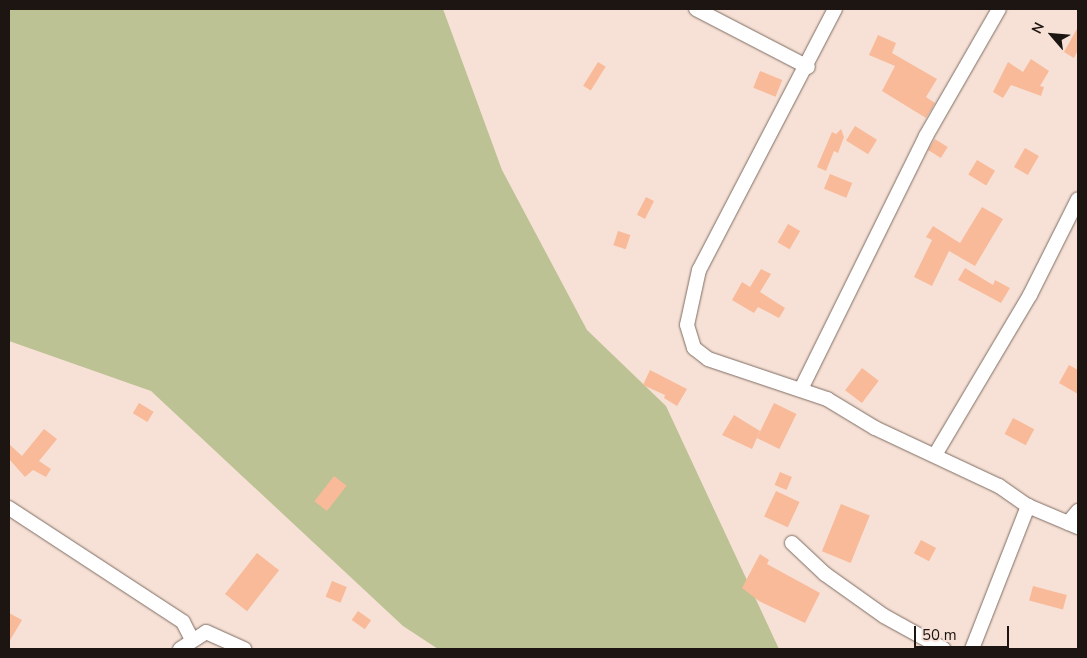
<!DOCTYPE html>
<html>
<head>
<meta charset="utf-8">
<style>
  body { margin:0 }
  #map { position:relative; width:1087px; height:658px; overflow:hidden; background:#f7e1d6; font-family:"Nunito Sans",sans-serif }
  div>[style] { position:absolute }
  .green>* { inset:0; background:#bcc293 }
  .building>* { inset:0; background:#f8ba98; transform-origin:0 0 }
  .roads { filter:drop-shadow(0 0 1px #7e6c62) drop-shadow(0 0 1px #7e6c62) }
  .minor>* { height:14px; margin:-7px; padding:0 7px; transform-origin:7px; border-radius:7px; background:#fff }
  span { translate:-50% -50%; white-space:nowrap; text-align:center; line-height:1.15; -webkit-text-stroke:4.5px #f7e1d6; paint-order:stroke }
  .frame { position:absolute; inset:0; border:10px solid #1c1511; pointer-events:none }
  .north { position:absolute; left:1027px; top:10px; width:50px; height:50px; -webkit-text-stroke:4px #f7e1d6; paint-order:stroke; rotate:297deg; font-size:14px; font-weight:700; line-height:20px; text-align:center; color:#1c1511 }
  .north::after { content:''; display:block; margin:auto; width:18px; height:22px; background:#1c1511; clip-path:polygon(50% 0,100% 100%,50% 72%,0 100%) }
  .scale { position:absolute; left:914px; top:626px; width:95px; height:22px; box-sizing:border-box; border:2px solid #1c1511; border-top:0; padding-left:6px; font-size:15px; line-height:18px; white-space:nowrap; color:#1c1511; -webkit-text-stroke:4px #f7e1d6; paint-order:stroke }
</style>
</head>
<body>
<div id="map">
  <div class="green">
    <div style="clip-path:polygon(9px 9px,443px 9px,502px 170px,587px 330px,666px 406px,779px 649px,438px 649px,403px 626px,151px 391px,9px 341px)"></div>
  </div>
  <div class="building">
    <div style="clip-path:polygon(1078px 27px,1078px 50px,1074px 58px,1064px 52px)"></div>
    <div style="clip-path:polygon(878px 35px,896px 43px,892px 53px,937px 79px,926px 97px,935px 103px,926px 118px,882px 91px,895px 66px,869px 55px)"></div>
    <div style="clip-path:polygon(1031px 59px,1049px 71px,1040px 86px,1044px 87px,1041px 96px,1011px 85px,1003px 98px,993px 92px,1008px 62px,1023px 72px)"></div>
    <div style="left:598px;top:62px;width:9px;height:28px;rotate:32deg"></div>
    <div style="left:760px;top:71px;width:24px;height:18px;rotate:22deg"></div>
    <div style="left:855px;top:126px;width:26px;height:17px;rotate:32deg"></div>
    <div style="clip-path:polygon(841px 129px,844px 137px,838px 153px,834px 151px,826px 171px,817px 167px,832px 132px,836px 134px)"></div>
    <div style="left:935px;top:139px;width:15px;height:13px;rotate:32deg"></div>
    <div style="left:1025px;top:148px;width:16px;height:22px;rotate:30deg"></div>
    <div style="left:977px;top:160px;width:21px;height:17px;rotate:31deg"></div>
    <div style="left:830px;top:174px;width:24px;height:16px;rotate:22deg"></div>
    <div style="left:646px;top:197px;width:9px;height:20px;rotate:27deg"></div>
    <div style="clip-path:polygon(982px 207px,1003px 219px,975px 266px,949px 251px,932px 286px,914px 277px,932px 240px,926px 237px,933px 226px,960px 243px)"></div>
    <div style="left:788px;top:224px;width:14px;height:21px;rotate:30deg"></div>
    <div style="left:618px;top:231px;width:13px;height:15px;rotate:18deg"></div>
    <div style="clip-path:polygon(965px 268px,993px 285px,995px 280px,1010px 288px,1001px 303px,958px 280px)"></div>
    <div style="clip-path:polygon(761px 269px,771px 274px,760px 292px,785px 308px,779px 318px,758px 307px,754px 313px,732px 300px,742px 282px,750px 287px)"></div>
    <div style="clip-path:polygon(1069px 365px,1078px 370px,1078px 394px,1059px 383px)"></div>
    <div style="left:862px;top:368px;width:21px;height:28px;rotate:37deg"></div>
    <div style="clip-path:polygon(650px 370px,687px 389px,677px 406px,664px 398px,665px 395px,643px 385px)"></div>
    <div style="left:139px;top:403px;width:17px;height:12px;rotate:31deg"></div>
    <div style="left:774px;top:403px;width:25px;height:39px;rotate:26deg"></div>
    <div style="clip-path:polygon(734px 415px,760px 431px,752px 449px,722px 435px)"></div>
    <div style="left:1013px;top:418px;width:24px;height:18px;rotate:28deg"></div>
    <div style="clip-path:polygon(44px 429px,57px 439px,39px 461px,51px 469px,46px 477px,33px 470px,25px 477px,9px 459px,9px 444px,22px 456px)"></div>
    <div style="left:780px;top:472px;width:13px;height:14px;rotate:23deg"></div>
    <div style="left:334px;top:476px;width:16px;height:32px;rotate:38deg"></div>
    <div style="left:776px;top:491px;width:26px;height:28px;rotate:25deg"></div>
    <div style="left:841px;top:504px;width:31px;height:51px;rotate:22deg"></div>
    <div style="left:921px;top:540px;width:17px;height:15px;rotate:28deg"></div>
    <div style="left:257px;top:553px;width:28px;height:52px;rotate:38deg"></div>
    <div style="clip-path:polygon(760px 554px,769px 560px,767px 564px,820px 593px,805px 623px,759px 601px,742px 588px)"></div>
    <div style="left:332px;top:581px;width:16px;height:17px;rotate:22deg"></div>
    <div style="left:1033px;top:586px;width:35px;height:15px;rotate:15deg"></div>
    <div style="left:358px;top:611px;width:16px;height:11px;rotate:35deg"></div>
    <div style="clip-path:polygon(9px 613px,22px 620px,9px 642px)"></div>
  </div>
  <div class="roads">
    <div class="minor">
      <div style="left:696px;top:9px;width:126px;rotate:27.4deg"></div>
      <div style="left:835px;top:9px;width:294px;rotate:117.5deg"></div>
      <div style="left:699px;top:270px;width:56px;rotate:102.3deg"></div>
      <div style="left:687px;top:325px;width:24px;rotate:73deg"></div>
      <div style="left:694px;top:348px;width:18px;rotate:38deg"></div>
      <div style="left:708px;top:359px;width:126px;rotate:18.6deg"></div>
      <div style="left:827px;top:399px;width:56px;rotate:31.1deg"></div>
      <div style="left:875px;top:428px;width:137px;rotate:25.1deg"></div>
      <div style="left:999px;top:486px;width:35px;rotate:35deg"></div>
      <div style="left:1028px;top:506px;width:54px;rotate:22.8deg"></div>
      <div style="left:801px;top:389px;width:282px;rotate:-63.7deg"></div>
      <div style="left:926px;top:136px;width:146px;rotate:-60.1deg"></div>
      <div style="left:935px;top:455px;width:186px;rotate:-59.3deg"></div>
      <div style="left:1030px;top:295px;width:107px;rotate:-63.4deg"></div>
      <div style="left:9px;top:508px;width:208px;rotate:33.2deg"></div>
      <div style="left:183px;top:622px;width:18px;rotate:63deg"></div>
      <div style="left:1068px;top:523px;width:16px;rotate:-50deg"></div>
      <div style="left:792px;top:543px;width:45px;rotate:43.2deg"></div>
      <div style="left:825px;top:574px;width:72px;rotate:35.4deg"></div>
      <div style="left:884px;top:616px;width:68px;rotate:28.8deg"></div>
      <div style="left:180px;top:649px;width:31px;rotate:-33deg"></div>
      <div style="left:206px;top:632px;width:42px;rotate:24.1deg"></div>
      <div style="left:972px;top:649px;width:154px;rotate:-68.6deg"></div>
    </div>
  </div>
  <div class="frame"></div>
  <div class="north">N</div>
  <div class="scale">50 m</div>
</div>
</body>
</html>
